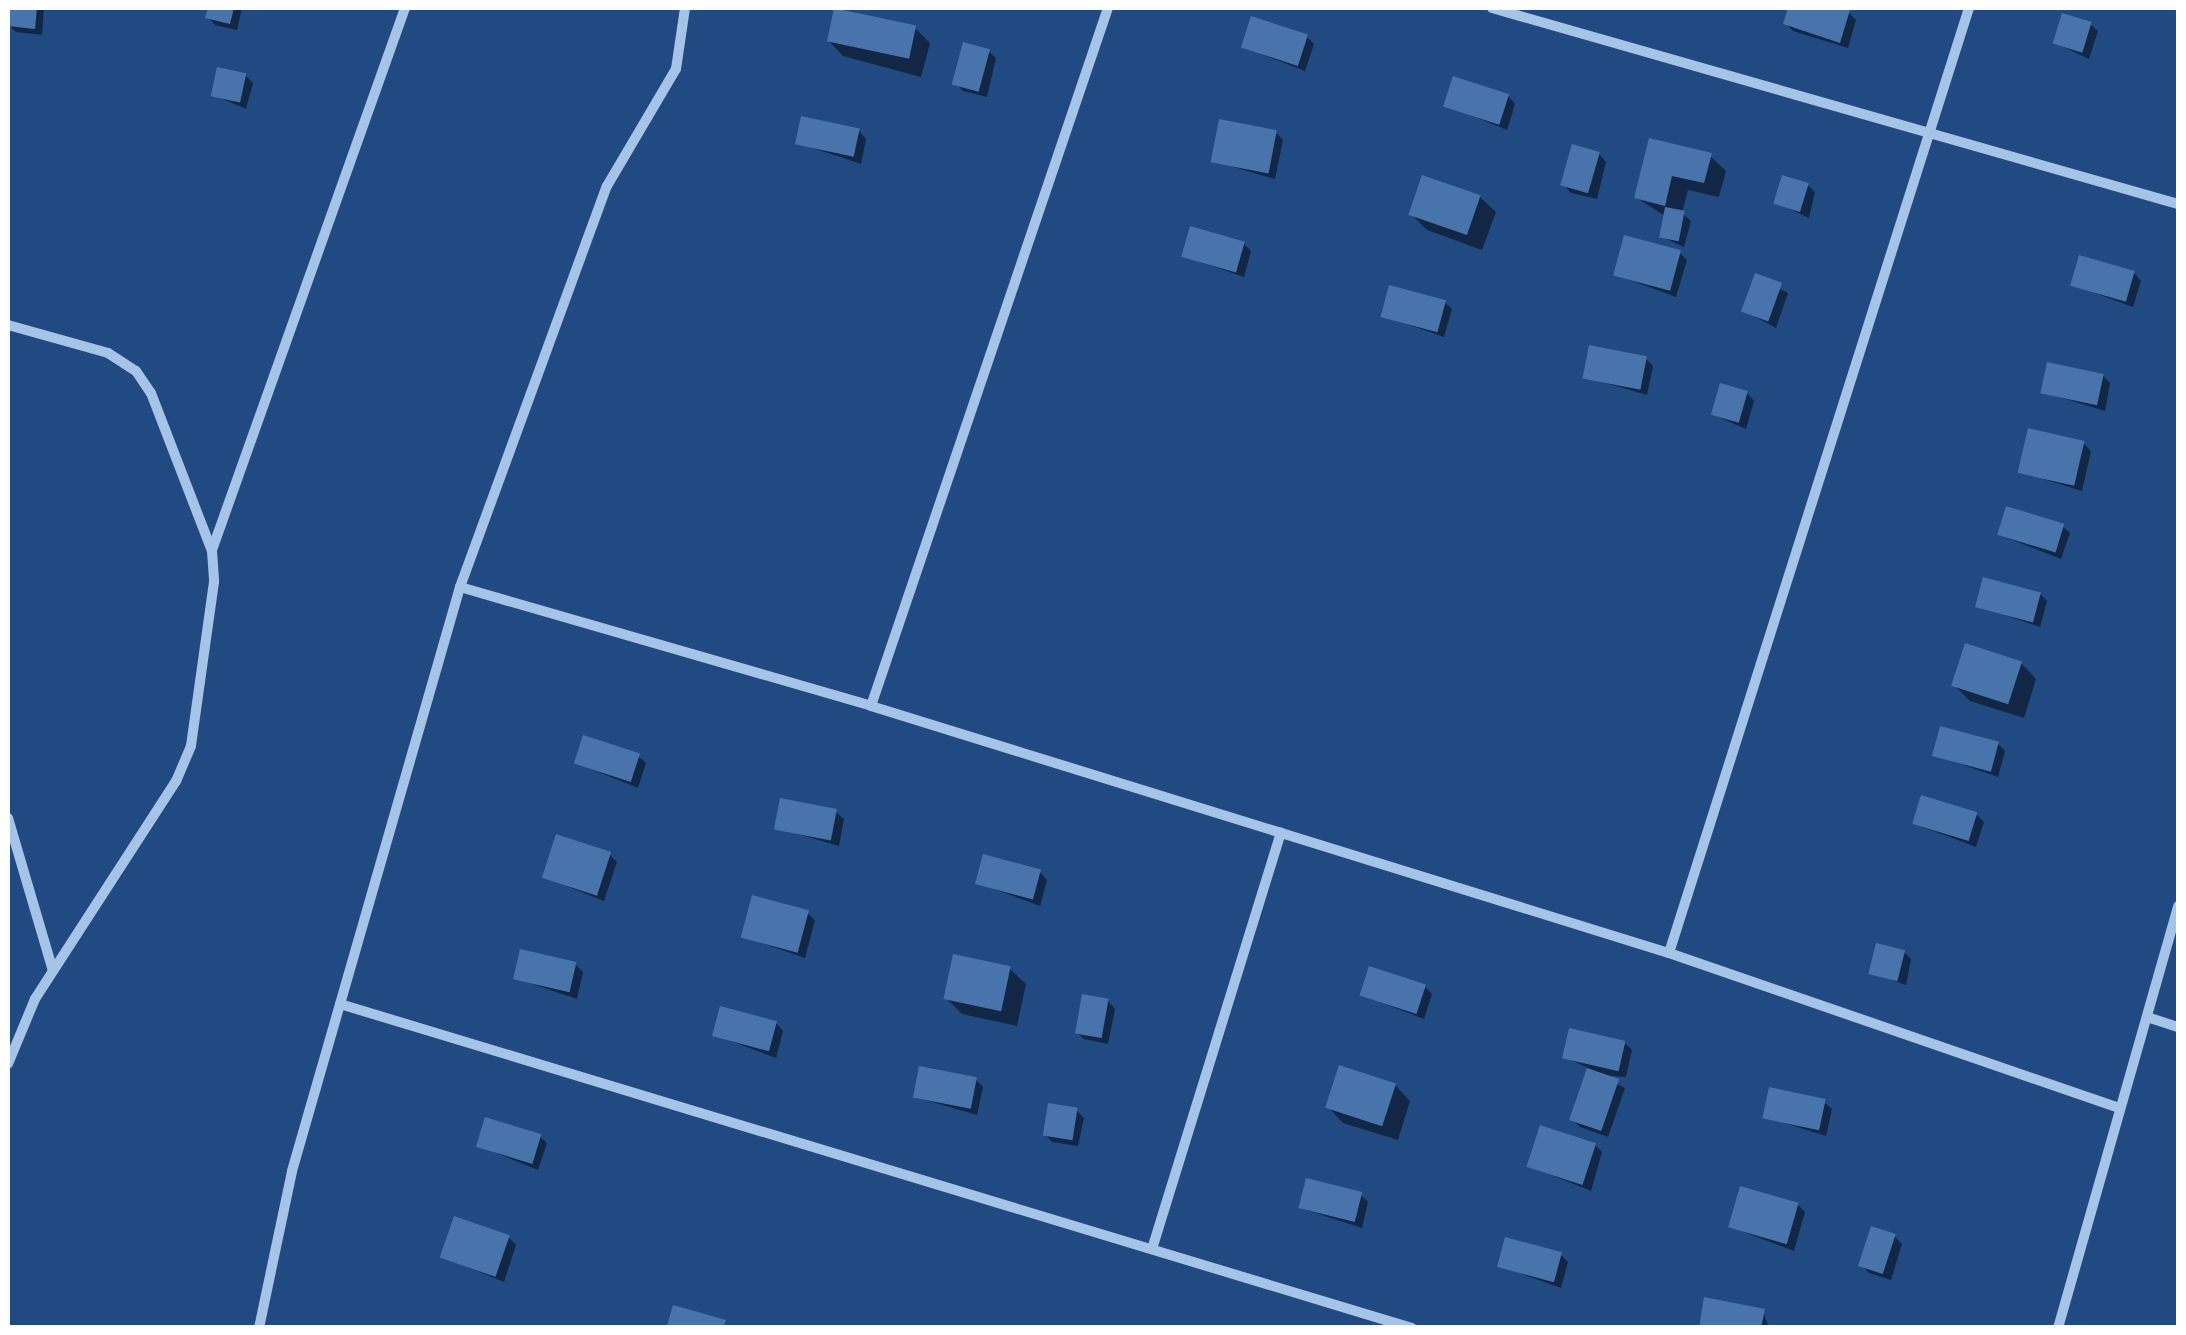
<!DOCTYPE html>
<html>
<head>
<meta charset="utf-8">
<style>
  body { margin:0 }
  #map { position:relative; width:2186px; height:1335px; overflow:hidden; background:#204a81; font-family:Manrope,sans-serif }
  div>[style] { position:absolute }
  .shadow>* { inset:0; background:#0007 }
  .building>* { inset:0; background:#4974ab; transform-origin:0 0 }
  .street>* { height:10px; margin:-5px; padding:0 5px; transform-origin:5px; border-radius:5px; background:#a6c4e8 }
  span { translate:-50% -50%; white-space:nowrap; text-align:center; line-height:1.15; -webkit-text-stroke:10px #204a81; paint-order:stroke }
  .frame { position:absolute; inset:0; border:10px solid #fff; pointer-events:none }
</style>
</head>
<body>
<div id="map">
  <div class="shadow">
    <div style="clip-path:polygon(10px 8px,44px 8px,42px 35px,16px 32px,9px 25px)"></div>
    <div style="clip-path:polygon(210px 8px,242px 8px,237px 30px,215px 25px,208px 17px)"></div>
    <div style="clip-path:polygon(836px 8px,914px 27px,930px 43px,921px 77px,843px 56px,828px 40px)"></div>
    <div style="clip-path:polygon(1791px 8px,1849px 13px,1856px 20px,1848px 48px,1793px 31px,1786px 24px)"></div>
    <div style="clip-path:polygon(2090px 24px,2098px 31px,2089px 59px,2055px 43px)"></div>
    <div style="clip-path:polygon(1307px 37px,1314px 44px,1305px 71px,1243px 47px)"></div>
    <div style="clip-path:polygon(988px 51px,996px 58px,987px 97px,963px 91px,956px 84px)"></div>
    <div style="clip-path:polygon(245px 75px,253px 83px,246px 109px,213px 95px)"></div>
    <div style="clip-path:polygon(1508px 96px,1515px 104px,1507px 130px,1446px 105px)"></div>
    <div style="clip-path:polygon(859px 131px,866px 139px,861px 164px,798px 143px)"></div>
    <div style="clip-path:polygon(1276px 133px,1283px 140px,1275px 179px,1213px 161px)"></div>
    <div style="clip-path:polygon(1651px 141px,1710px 156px,1726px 171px,1719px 197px,1688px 190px,1682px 213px,1691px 221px,1684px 247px,1660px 236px,1665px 216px,1637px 198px)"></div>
    <div style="clip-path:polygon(1599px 154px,1606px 162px,1597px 199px,1571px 193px,1564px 185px)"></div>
    <div style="clip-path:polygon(1807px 185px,1815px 192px,1809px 218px,1777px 203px)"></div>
    <div style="clip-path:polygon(1480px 197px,1496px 212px,1482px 250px,1427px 230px,1411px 214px)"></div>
    <div style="clip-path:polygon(1244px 244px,1251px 251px,1244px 277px,1183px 256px)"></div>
    <div style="clip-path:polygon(1679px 252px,1687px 260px,1676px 297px,1616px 275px)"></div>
    <div style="clip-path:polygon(2134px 273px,2141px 281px,2133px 307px,2073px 285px)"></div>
    <div style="clip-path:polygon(1757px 277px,1788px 293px,1776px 328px,1744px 311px)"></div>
    <div style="clip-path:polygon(1444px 302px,1452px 309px,1444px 337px,1384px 316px)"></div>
    <div style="clip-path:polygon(1646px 359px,1653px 366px,1647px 395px,1585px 377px)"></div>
    <div style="clip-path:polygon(2103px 376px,2110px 383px,2105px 411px,2043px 392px)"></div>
    <div style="clip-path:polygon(1747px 393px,1754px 401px,1746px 429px,1714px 415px)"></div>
    <div style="clip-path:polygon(2083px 443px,2091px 451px,2082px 491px,2021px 472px)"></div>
    <div style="clip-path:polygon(2062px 526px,2070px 533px,2061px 559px,2000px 535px)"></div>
    <div style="clip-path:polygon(2040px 594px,2047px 601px,2040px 627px,1978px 606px)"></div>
    <div style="clip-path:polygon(2021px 663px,2036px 679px,2024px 718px,1970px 701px,1954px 685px)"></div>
    <div style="clip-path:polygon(1998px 744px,2005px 751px,1998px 777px,1935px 755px)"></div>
    <div style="clip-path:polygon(638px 756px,646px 763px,638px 788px,576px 763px)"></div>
    <div style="clip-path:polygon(836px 812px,844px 819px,839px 846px,777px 828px)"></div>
    <div style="clip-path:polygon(1976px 814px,1984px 822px,1976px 847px,1915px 824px)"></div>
    <div style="clip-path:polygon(609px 854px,617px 862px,604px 901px,544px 877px)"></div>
    <div style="clip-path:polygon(1040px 872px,1047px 880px,1040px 906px,978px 883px)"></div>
    <div style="clip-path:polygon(807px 913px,815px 920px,805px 958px,744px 937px)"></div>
    <div style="clip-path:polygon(1904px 952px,1911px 959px,1906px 985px,1872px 973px)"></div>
    <div style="clip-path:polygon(576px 965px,583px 972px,577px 999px,515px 978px)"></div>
    <div style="clip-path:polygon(1010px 969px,1026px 984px,1017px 1026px,962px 1014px,946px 998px)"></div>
    <div style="clip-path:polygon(1425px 987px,1432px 994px,1424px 1019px,1362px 995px)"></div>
    <div style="clip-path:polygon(1108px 1001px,1115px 1009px,1108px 1044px,1084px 1039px,1076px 1032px)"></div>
    <div style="clip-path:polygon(776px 1023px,783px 1031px,776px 1058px,715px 1035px)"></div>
    <div style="clip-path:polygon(1625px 1043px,1632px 1050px,1626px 1077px,1599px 1075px,1625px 1088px,1608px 1137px,1580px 1127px,1573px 1120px,1590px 1069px,1565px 1057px)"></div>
    <div style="clip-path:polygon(976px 1080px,983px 1087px,977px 1115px,915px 1097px)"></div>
    <div style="clip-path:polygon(1395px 1085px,1410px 1101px,1398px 1140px,1343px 1123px,1328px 1107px)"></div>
    <div style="clip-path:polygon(1824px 1102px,1832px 1109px,1826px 1136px,1765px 1117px)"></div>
    <div style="clip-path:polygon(1076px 1110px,1084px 1118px,1078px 1146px,1052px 1142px,1045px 1134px)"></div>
    <div style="clip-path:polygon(539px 1136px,547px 1143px,538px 1170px,479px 1146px)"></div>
    <div style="clip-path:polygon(1595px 1145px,1602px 1152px,1591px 1191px,1529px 1166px)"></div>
    <div style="clip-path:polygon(1361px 1195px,1368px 1202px,1362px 1228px,1300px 1208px)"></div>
    <div style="clip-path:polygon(1798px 1205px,1805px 1212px,1794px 1251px,1731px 1227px)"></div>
    <div style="clip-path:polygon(1895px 1237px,1902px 1244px,1891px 1280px,1869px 1273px,1862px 1265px)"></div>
    <div style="clip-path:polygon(509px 1238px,516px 1245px,504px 1282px,442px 1256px)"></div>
    <div style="clip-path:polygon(1560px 1254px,1568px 1262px,1561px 1288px,1500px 1266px)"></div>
    <div style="clip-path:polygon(1763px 1311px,1769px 1328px,1702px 1328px)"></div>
  </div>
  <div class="building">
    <div style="clip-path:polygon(8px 8px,37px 8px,35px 29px,8px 26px)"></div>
    <div style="clip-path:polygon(208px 8px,234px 8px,230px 24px,205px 18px)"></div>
    <div style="left:834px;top:8px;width:84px;height:34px;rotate:12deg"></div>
    <div style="clip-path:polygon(1788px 8px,1850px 10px,1840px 43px,1783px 24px)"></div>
    <div style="left:2062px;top:13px;width:31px;height:32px;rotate:17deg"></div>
    <div style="left:1251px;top:16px;width:60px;height:33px;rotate:18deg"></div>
    <div style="left:963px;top:42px;width:28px;height:44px;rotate:15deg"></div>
    <div style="left:217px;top:67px;width:30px;height:30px;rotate:12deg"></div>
    <div style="left:1453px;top:76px;width:59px;height:32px;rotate:18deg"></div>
    <div style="left:801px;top:116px;width:60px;height:29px;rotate:12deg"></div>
    <div style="left:1219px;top:119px;width:59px;height:44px;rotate:11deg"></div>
    <div style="clip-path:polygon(1649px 138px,1712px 153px,1704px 183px,1672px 176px,1665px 206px,1634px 198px)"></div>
    <div style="left:1572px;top:144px;width:29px;height:43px;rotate:16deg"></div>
    <div style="left:1422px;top:175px;width:62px;height:42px;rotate:19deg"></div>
    <div style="left:1782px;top:175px;width:28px;height:30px;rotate:17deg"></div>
    <div style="left:1665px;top:207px;width:20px;height:31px;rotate:11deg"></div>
    <div style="left:1190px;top:226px;width:57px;height:32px;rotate:16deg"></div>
    <div style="left:1624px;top:235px;width:59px;height:42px;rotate:15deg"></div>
    <div style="left:2079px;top:255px;width:58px;height:32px;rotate:16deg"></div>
    <div style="left:1755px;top:273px;width:29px;height:41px;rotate:20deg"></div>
    <div style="left:1389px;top:285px;width:59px;height:33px;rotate:15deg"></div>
    <div style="left:1589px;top:345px;width:59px;height:34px;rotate:11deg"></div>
    <div style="left:2047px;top:362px;width:58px;height:32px;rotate:12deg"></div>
    <div style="left:1720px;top:383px;width:29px;height:33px;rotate:16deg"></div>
    <div style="left:2028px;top:428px;width:58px;height:46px;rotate:13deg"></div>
    <div style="left:2006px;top:506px;width:61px;height:30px;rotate:17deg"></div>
    <div style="left:1983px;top:577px;width:60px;height:31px;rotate:15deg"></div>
    <div style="left:1965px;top:643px;width:60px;height:45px;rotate:18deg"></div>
    <div style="left:1940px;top:726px;width:61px;height:31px;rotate:15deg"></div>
    <div style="left:583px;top:735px;width:60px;height:30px;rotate:18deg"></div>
    <div style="left:1921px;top:795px;width:59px;height:30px;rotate:17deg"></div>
    <div style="left:780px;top:798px;width:58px;height:32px;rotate:11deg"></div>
    <div style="left:556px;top:834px;width:58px;height:46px;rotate:18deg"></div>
    <div style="left:983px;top:854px;width:60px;height:31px;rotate:15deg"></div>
    <div style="left:752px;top:895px;width:59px;height:44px;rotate:15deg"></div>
    <div style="left:1876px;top:943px;width:30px;height:32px;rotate:14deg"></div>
    <div style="left:520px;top:949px;width:58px;height:31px;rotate:13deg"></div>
    <div style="left:953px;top:954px;width:59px;height:46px;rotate:12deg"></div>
    <div style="left:1369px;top:966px;width:60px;height:31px;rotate:18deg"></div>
    <div style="left:1082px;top:994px;width:27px;height:40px;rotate:10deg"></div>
    <div style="left:720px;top:1006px;width:59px;height:31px;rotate:15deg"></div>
    <div style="left:1569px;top:1028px;width:58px;height:31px;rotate:13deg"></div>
    <div style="left:1339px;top:1065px;width:60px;height:45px;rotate:18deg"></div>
    <div style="left:919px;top:1066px;width:59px;height:32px;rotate:11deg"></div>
    <div style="left:1587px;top:1068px;width:34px;height:55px;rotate:19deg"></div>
    <div style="left:1769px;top:1087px;width:58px;height:32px;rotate:12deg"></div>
    <div style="left:1048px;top:1103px;width:30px;height:33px;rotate:9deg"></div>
    <div style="left:485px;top:1117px;width:59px;height:31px;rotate:17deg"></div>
    <div style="left:1540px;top:1125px;width:59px;height:44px;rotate:18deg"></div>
    <div style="left:1306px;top:1178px;width:58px;height:31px;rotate:14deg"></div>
    <div style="left:1740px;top:1186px;width:61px;height:43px;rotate:16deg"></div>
    <div style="left:454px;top:1216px;width:59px;height:44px;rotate:19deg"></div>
    <div style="left:1871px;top:1226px;width:26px;height:42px;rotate:18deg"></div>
    <div style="left:1505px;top:1237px;width:59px;height:31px;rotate:15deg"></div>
    <div style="clip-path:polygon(1704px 1297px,1765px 1309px,1761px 1328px,1699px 1328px)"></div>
    <div style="clip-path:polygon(673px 1305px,726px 1320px,723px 1328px,667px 1326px)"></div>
  </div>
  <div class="street">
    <div style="left:1492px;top:8px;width:713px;rotate:15.95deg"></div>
    <div style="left:8px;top:325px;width:104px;rotate:15.6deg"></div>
    <div style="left:108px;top:353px;width:33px;rotate:33deg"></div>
    <div style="left:136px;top:371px;width:27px;rotate:56deg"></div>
    <div style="left:151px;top:393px;width:169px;rotate:68.9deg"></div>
    <div style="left:212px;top:551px;width:31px;rotate:86deg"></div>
    <div style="left:214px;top:582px;width:166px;rotate:98deg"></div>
    <div style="left:191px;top:746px;width:38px;rotate:113deg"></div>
    <div style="left:176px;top:781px;width:260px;rotate:122.9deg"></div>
    <div style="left:35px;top:999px;width:70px;rotate:112.6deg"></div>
    <div style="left:212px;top:550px;width:575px;rotate:-70.4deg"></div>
    <div style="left:460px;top:587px;width:428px;rotate:16.1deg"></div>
    <div style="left:871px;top:706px;width:835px;rotate:17.2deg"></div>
    <div style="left:1669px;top:953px;width:477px;rotate:19deg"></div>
    <div style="left:871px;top:706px;width:737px;rotate:-71.25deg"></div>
    <div style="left:8px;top:818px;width:159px;rotate:73.6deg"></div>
    <div style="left:1669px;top:953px;width:991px;rotate:-72.39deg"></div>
    <div style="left:340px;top:1004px;width:1120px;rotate:16.82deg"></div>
    <div style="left:2147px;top:1017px;width:33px;rotate:18deg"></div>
    <div style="left:1152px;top:1249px;width:436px;rotate:-72.8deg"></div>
    <div style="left:259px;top:1328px;width:160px;rotate:-78.1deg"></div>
    <div style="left:292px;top:1171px;width:608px;rotate:-73.95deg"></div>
    <div style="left:460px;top:587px;width:427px;rotate:-69.9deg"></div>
    <div style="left:607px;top:186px;width:136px;rotate:-59.5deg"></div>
    <div style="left:676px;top:69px;width:62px;rotate:-81.6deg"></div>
    <div style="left:2058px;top:1328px;width:439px;rotate:-74.1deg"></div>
  </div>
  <div class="frame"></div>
</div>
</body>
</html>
